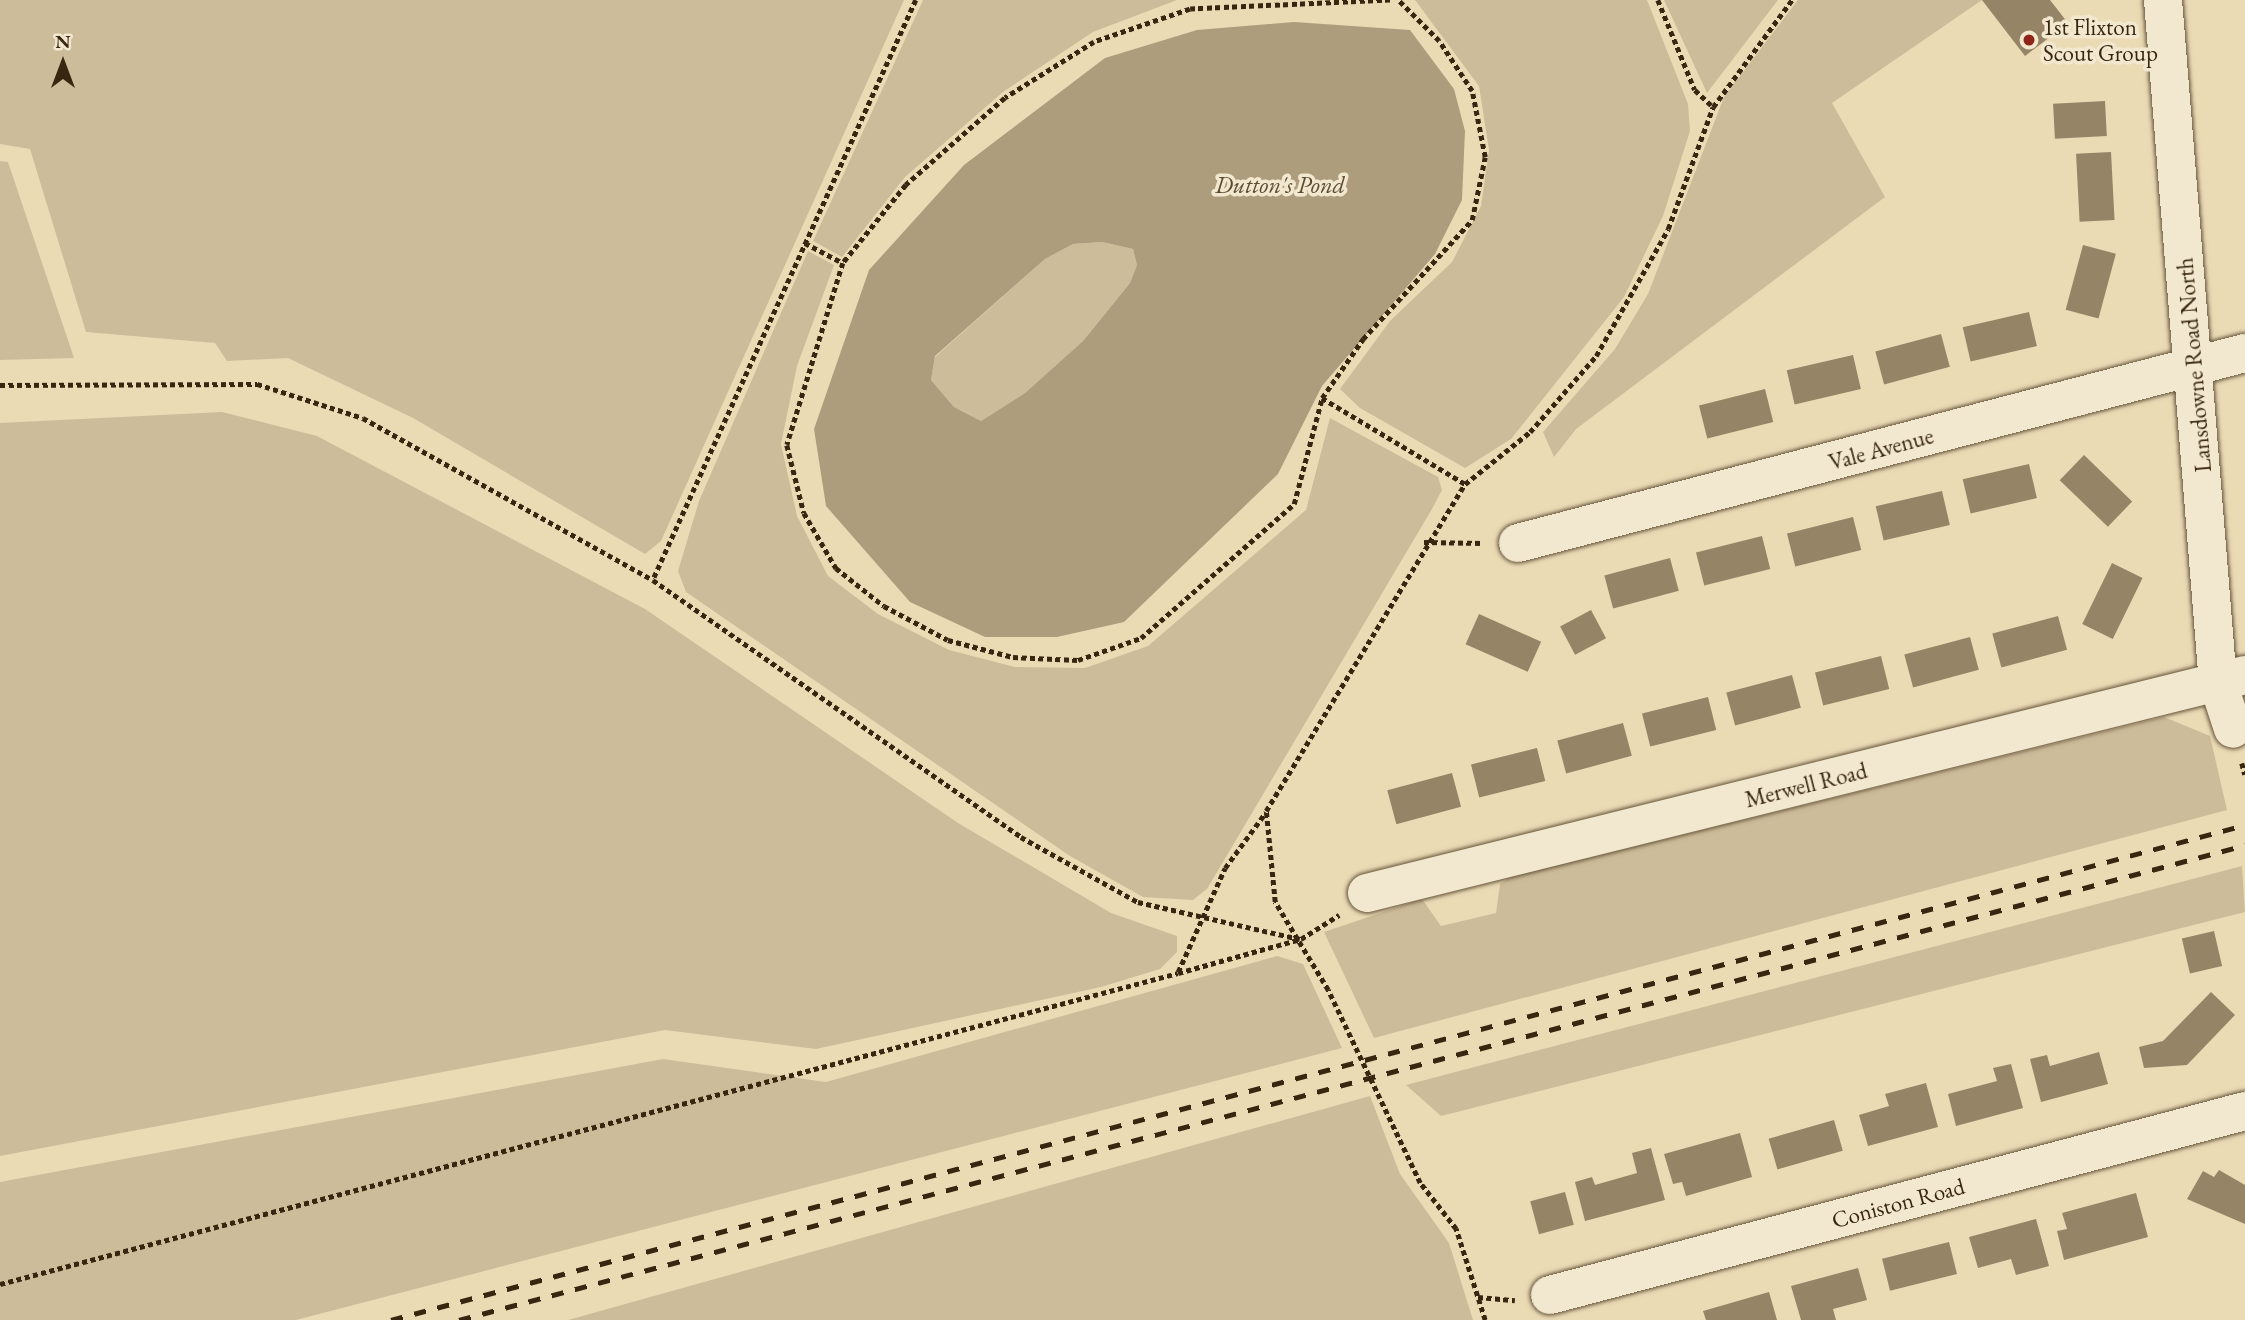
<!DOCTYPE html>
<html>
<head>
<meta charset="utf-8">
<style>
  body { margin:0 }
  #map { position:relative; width:2245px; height:1320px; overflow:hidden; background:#ebdbb5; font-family:"EB Garamond",serif }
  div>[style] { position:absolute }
  .green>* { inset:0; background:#cdbc99 }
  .water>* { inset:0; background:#ae9d7d }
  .building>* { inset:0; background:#958466; transform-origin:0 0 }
  .path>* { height:4.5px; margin-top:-2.25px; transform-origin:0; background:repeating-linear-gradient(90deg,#382611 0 5px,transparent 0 8.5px) }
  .roads { filter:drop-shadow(0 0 2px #65533a) drop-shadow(0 0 2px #65533a) }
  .minor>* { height:38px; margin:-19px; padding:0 19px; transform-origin:19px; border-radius:19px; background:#f2e8cf }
  .rail>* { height:5px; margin-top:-2.5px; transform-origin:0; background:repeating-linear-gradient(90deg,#382611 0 12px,transparent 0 24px) }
  .dots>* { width:19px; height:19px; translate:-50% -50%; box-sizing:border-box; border:4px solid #f2e8cf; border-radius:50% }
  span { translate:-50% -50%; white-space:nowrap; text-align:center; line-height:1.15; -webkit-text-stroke:7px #f2e8cf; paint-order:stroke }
  .poi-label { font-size:23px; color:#382611 }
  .left { translate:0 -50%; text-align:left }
  .street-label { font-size:23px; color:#382611 }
  .water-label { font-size:24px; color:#5b4a31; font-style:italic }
  .north { position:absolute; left:28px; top:28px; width:70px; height:70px; -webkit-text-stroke:5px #f2e8cf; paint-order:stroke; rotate:0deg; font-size:19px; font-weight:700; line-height:28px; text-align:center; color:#382611 }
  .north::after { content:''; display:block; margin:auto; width:24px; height:32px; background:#382611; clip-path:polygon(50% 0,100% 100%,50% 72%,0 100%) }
</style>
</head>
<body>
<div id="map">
  <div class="green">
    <div style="clip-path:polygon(0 0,904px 0,661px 541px,645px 554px,413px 418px,288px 358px,227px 361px,215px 343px,86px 332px,30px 149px,0 144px)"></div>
    <div style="clip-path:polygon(923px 0,1177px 0,1093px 32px,1003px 92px,905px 177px,842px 257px,813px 241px)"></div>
    <div style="clip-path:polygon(1415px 0,1647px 0,1688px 104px,1690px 131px,1663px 216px,1624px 297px,1511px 439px,1465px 468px,1360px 408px,1340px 389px,1390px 321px,1452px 262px,1481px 206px,1489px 150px,1479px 86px)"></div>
    <div style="clip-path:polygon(1664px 0,1778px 0,1707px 93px)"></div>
    <div style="clip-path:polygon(1798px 0,1982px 0,1832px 103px,1885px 197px,1576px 429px,1554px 457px,1543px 432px,1615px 349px,1648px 294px,1724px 97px)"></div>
    <div style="clip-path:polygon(0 161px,8px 162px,74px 358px,0 360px)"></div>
    <div style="clip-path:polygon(1102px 242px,1133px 249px,1137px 265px,1130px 283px,1083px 341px,1025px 393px,981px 421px,954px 407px,931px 380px,935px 357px,1045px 259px,1073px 244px)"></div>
    <div style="clip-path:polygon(808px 251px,834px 265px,797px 366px,781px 444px,797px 516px,828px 576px,878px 614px,949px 650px,1015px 667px,1085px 668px,1148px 646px,1306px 510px,1330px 418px,1438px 477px,1442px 490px,1432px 509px,1207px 889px,1193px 900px,1143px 897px,1070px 856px,686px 592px,678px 571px,699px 501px)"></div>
    <div style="clip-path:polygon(222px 412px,317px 436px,645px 609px,958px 823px,1111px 913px,1177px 936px,1177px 952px,1160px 969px,1101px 987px,816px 1049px,665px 1030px,0 1156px,0 423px)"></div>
    <div style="clip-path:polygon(2164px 717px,2210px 736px,2227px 810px,1374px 1038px,1324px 932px,1422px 899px,1441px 926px,1496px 913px,1500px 884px,1511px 877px)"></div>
    <div style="clip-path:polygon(2242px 866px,2245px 912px,1441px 1116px,1406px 1085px)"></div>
    <div style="clip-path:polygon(1277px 956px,1303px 964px,1342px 1048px,296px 1320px,0 1320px,0 1182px,663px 1059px,826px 1082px)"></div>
    <div style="clip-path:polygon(1370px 1096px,1400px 1174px,1449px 1243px,1473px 1320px,568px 1320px)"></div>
  </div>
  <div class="water">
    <div style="clip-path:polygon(evenodd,1294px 22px,1410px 30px,1454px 89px,1465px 131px,1462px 200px,1435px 254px,1322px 386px,1278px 474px,1124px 622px,1057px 637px,985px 637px,910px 602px,826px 506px,814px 429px,869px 270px,964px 165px,1105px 58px,1197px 30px,1294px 22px,1102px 242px,1133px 249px,1137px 265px,1130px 283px,1083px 341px,1025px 393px,981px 421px,954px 407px,931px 380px,935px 356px,1045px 259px,1073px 244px,1102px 242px)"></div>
  </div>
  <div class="building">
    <div style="clip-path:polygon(1982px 0,2050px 0,2068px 23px,2025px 56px)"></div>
    <div style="left:2105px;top:101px;width:35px;height:52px;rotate:87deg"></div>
    <div style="left:2111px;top:152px;width:68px;height:35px;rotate:87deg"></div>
    <div style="left:2083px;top:245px;width:34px;height:67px;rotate:15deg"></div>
    <div style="left:2029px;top:312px;width:35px;height:68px;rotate:77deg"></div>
    <div style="left:1941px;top:334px;width:34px;height:68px;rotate:75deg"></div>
    <div style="left:1853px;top:355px;width:35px;height:68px;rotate:77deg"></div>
    <div style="left:1765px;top:389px;width:34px;height:68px;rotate:76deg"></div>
    <div style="left:2084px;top:455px;width:67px;height:35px;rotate:44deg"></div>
    <div style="left:2029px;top:464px;width:35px;height:68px;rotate:77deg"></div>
    <div style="left:1942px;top:491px;width:35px;height:68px;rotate:77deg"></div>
    <div style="left:1853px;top:517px;width:34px;height:68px;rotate:76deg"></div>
    <div style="left:1762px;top:536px;width:34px;height:68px;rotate:76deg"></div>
    <div style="left:1670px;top:558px;width:34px;height:68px;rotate:75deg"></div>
    <div style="left:2112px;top:563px;width:34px;height:68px;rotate:26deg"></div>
    <div style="left:1591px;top:610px;width:32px;height:35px;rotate:62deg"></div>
    <div style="left:1479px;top:614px;width:68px;height:33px;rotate:24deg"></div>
    <div style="left:2058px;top:616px;width:35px;height:68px;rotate:75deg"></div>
    <div style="left:1970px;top:637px;width:34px;height:68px;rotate:75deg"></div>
    <div style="left:1881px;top:656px;width:34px;height:68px;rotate:76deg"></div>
    <div style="left:1792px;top:675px;width:34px;height:68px;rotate:75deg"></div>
    <div style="left:1708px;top:697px;width:34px;height:68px;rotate:76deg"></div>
    <div style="left:1623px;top:723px;width:34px;height:68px;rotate:75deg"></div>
    <div style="left:1537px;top:748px;width:34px;height:68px;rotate:76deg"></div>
    <div style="left:1452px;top:773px;width:35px;height:67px;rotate:75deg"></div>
    <div style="left:2214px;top:931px;width:36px;height:33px;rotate:77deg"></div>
    <div style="clip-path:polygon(2211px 992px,2235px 1015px,2187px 1065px,2144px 1068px,2139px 1047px,2163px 1041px)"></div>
    <div style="clip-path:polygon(2099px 1052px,2108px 1084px,2041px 1102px,2030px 1059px,2047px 1055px,2050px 1066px)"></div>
    <div style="clip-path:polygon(2011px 1064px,2023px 1108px,1956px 1126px,1948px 1094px,1997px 1081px,1993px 1068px)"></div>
    <div style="clip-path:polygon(1926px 1083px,1938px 1127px,1868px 1146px,1859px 1115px,1889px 1106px,1885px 1094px)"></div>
    <div style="left:1834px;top:1120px;width:32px;height:68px;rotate:74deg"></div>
    <div style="clip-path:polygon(1740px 1133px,1752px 1177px,1686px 1196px,1682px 1182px,1673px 1184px,1664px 1154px)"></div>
    <div style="clip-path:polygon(1651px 1148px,1665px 1200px,1585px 1221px,1575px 1182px,1592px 1177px,1595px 1185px,1637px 1173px,1632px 1153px)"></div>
    <div style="clip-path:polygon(2219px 1170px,2245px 1185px,2245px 1224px,2187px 1199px,2203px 1171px,2214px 1177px)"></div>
    <div style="left:1565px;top:1192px;width:34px;height:36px;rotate:75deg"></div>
    <div style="clip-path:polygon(2136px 1193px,2148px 1237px,2064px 1260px,2057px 1231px,2067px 1229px,2062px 1213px)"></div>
    <div style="clip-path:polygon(2036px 1219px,2049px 1266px,2016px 1275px,2011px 1259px,1978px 1268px,1969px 1237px)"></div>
    <div style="left:1949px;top:1242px;width:33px;height:69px;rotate:76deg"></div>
    <div style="clip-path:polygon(1858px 1268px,1867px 1300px,1833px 1309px,1836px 1320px,1801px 1320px,1791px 1286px)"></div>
    <div style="clip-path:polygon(1769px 1292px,1777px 1320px,1706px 1320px,1703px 1311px)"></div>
  </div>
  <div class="path">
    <div style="left:916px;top:0;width:637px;rotate:114.39deg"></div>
    <div style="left:653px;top:580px;width:449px;rotate:34.9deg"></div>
    <div style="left:1021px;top:837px;width:134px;rotate:29.1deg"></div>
    <div style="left:1138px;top:902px;width:166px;rotate:12.9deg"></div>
    <div style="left:1390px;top:0;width:200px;rotate:177.4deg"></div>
    <div style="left:1190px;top:9px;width:102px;rotate:161deg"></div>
    <div style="left:1094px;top:42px;width:105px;rotate:147.8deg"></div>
    <div style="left:1005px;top:98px;width:132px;rotate:138.7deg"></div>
    <div style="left:906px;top:185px;width:100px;rotate:128.9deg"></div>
    <div style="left:843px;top:263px;width:190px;rotate:107.1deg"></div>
    <div style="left:787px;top:445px;width:70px;rotate:76deg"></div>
    <div style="left:804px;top:513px;width:64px;rotate:59.8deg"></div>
    <div style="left:836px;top:568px;width:61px;rotate:38.4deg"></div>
    <div style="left:884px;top:606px;width:72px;rotate:28deg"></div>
    <div style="left:948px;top:640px;width:67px;rotate:14.7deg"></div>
    <div style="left:1013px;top:657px;width:65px;rotate:2.6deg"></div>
    <div style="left:1078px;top:660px;width:67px;rotate:-19.2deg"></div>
    <div style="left:1141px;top:638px;width:203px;rotate:-41.2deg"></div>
    <div style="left:1294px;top:504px;width:110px;rotate:-75.2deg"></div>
    <div style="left:1322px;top:398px;width:167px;rotate:31deg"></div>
    <div style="left:1658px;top:0;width:97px;rotate:67.7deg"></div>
    <div style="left:1695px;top:90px;width:25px;rotate:43deg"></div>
    <div style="left:805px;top:243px;width:43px;rotate:27.8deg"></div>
    <div style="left:0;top:385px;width:257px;rotate:-0.2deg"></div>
    <div style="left:257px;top:384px;width:111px;rotate:17.8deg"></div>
    <div style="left:363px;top:418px;width:332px;rotate:29.2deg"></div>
    <div style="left:1322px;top:398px;width:72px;rotate:-55.2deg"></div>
    <div style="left:1363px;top:339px;width:161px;rotate:-47.5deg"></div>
    <div style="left:1472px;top:220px;width:64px;rotate:-78.3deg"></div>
    <div style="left:1485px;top:157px;width:67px;rotate:-101.1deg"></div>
    <div style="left:1472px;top:91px;width:60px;rotate:-123.4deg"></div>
    <div style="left:1439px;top:41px;width:58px;rotate:-135deg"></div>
    <div style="left:1424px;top:542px;width:58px;rotate:1deg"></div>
    <div style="left:2242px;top:763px;width:12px;rotate:76deg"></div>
    <div style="left:1178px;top:972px;width:114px;rotate:-65.7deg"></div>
    <div style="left:1225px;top:868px;width:69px;rotate:-53.8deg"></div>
    <div style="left:0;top:1284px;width:1218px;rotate:-14.79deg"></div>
    <div style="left:1178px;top:973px;width:128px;rotate:-15.5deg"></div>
    <div style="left:1301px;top:939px;width:45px;rotate:-32.3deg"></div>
    <div style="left:1478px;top:1297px;width:37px;rotate:5deg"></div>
    <div style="left:1485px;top:1320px;width:96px;rotate:-107.7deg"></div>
    <div style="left:1456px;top:1229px;width:58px;rotate:-128deg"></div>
    <div style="left:1420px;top:1183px;width:214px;rotate:-115.5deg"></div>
    <div style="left:1328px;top:990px;width:103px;rotate:-121.1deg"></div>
    <div style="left:1275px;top:902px;width:91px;rotate:-95.6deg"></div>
    <div style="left:1266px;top:811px;width:383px;rotate:-58.7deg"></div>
    <div style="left:1465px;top:484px;width:83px;rotate:-38.7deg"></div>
    <div style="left:1530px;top:432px;width:101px;rotate:-49deg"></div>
    <div style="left:1596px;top:356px;width:146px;rotate:-60.4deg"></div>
    <div style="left:1668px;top:229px;width:130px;rotate:-69.8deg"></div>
    <div style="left:1713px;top:107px;width:133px;rotate:-53.6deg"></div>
  </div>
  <div class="roads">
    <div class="minor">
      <div style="left:2163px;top:0;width:685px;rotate:85.4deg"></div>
      <div style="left:2218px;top:683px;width:48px;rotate:71.9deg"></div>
      <div style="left:1518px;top:543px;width:751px;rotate:-14.65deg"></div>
      <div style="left:1367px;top:893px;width:905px;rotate:-13.94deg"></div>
      <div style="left:1550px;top:1295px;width:719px;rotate:-14.83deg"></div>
    </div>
  </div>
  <div class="rail">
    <div style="left:391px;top:1320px;width:1919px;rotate:-14.95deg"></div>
    <div style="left:459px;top:1320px;width:1848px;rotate:-14.89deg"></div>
  </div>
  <div class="dots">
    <div style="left:2029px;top:40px;background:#8f2418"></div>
  </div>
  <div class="poi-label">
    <span class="left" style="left:2043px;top:40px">1st Flixton<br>Scout Group</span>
  </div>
  <div class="street-label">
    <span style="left:2194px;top:365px;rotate:-95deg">Lansdowne Road North</span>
    <span style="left:1881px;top:449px;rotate:-15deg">Vale Avenue</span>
    <span style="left:1806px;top:785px;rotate:-14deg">Merwell Road</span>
    <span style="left:1898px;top:1203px;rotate:-15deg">Coniston Road</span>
  </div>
  <div class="water-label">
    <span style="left:1280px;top:185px">Dutton's Pond</span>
  </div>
  <div class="north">N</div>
</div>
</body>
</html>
